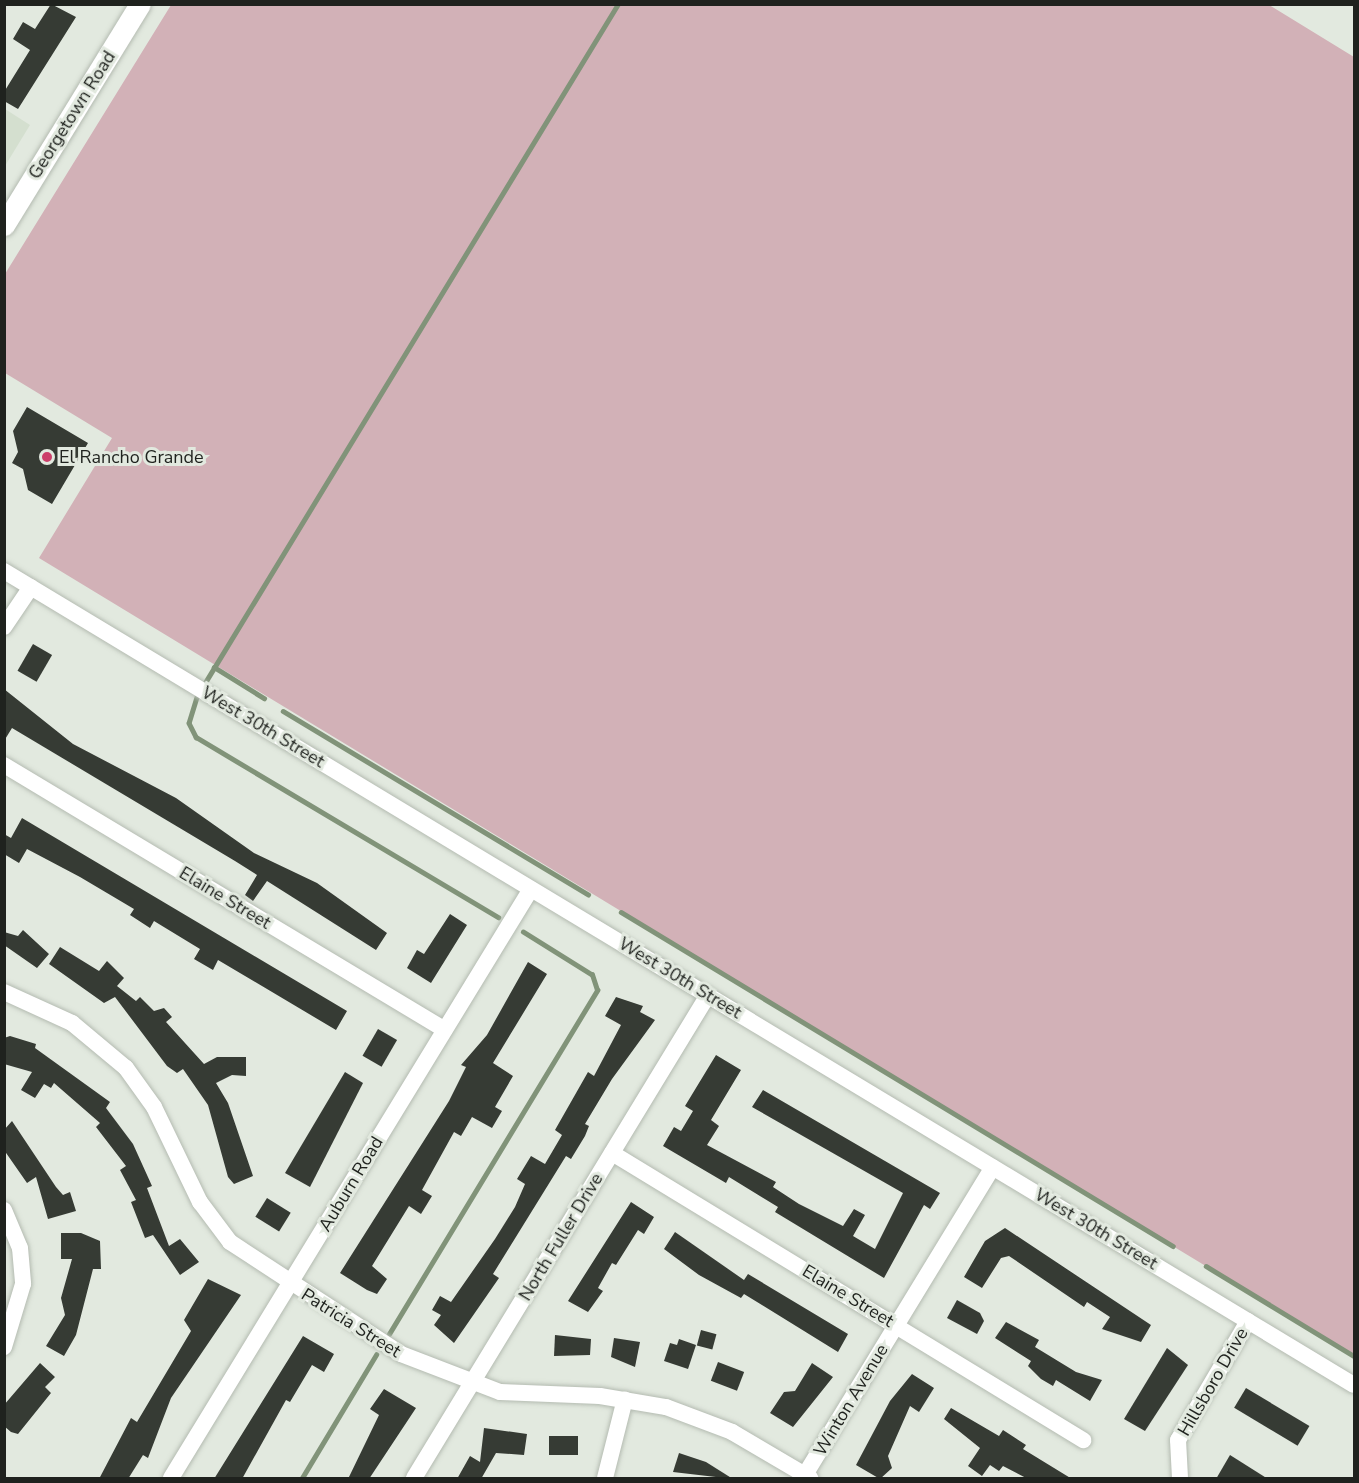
<!DOCTYPE html>
<html>
<head>
<meta charset="utf-8">
<style>
  body { margin:0 }
  #map { position:relative; width:1359px; height:1483px; overflow:hidden; background:#e2e9df; font-family:"Nunito Sans",sans-serif }
  div>[style] { position:absolute }
  .built>* { inset:0; background:#d4dfcf }
  .green>* { inset:0; background:#d2b1b7 }
  .stream>* { height:4.5px; margin:-2.25px; padding:0 2.25px; transform-origin:2.25px; border-radius:2.25px; background:#819379 }
  .building>* { inset:0; background:#363b34; transform-origin:0 0 }
  .roads { filter:drop-shadow(0 0 2px #b4bbb1) drop-shadow(0 0 2px #b4bbb1) }
  .minor>* { height:16px; margin:-8px; padding:0 8px; transform-origin:8px; border-radius:8px; background:#fff }
  .major>* { height:21px; margin:-10.5px; padding:0 10.5px; transform-origin:10.5px; border-radius:10.5px; background:#fff }
  .dots>* { width:16px; height:16px; translate:-50% -50%; box-sizing:border-box; border:3px solid #e2e9df; border-radius:50% }
  span { translate:-50% -50%; white-space:nowrap; text-align:center; line-height:1.15; -webkit-text-stroke:6px #e2e9df; paint-order:stroke }
  .street-label { font-size:18px; color:#1f221e }
  .poi-label { font-size:18px; color:#1f221e }
  .left { translate:0 -50%; text-align:left }
  .frame { position:absolute; inset:0; border:6px solid #1f221e; pointer-events:none }
</style>
</head>
<body>
<div id="map">
  <div class="built">
    <div style="clip-path:polygon(5px 109px,30px 125px,5px 166px)"></div>
  </div>
  <div class="green">
    <div style="clip-path:polygon(1269px 5px,1354px 57px,1354px 1356px,39px 558px,112px 438px,5px 373px,5px 274px,171px 5px)"></div>
  </div>
  <div class="stream">
    <div style="left:214px;top:667px;width:59px;rotate:31.8deg"></div>
    <div style="left:203px;top:686px;width:798px;rotate:-58.68deg"></div>
    <div style="left:198px;top:694px;width:30px;rotate:107deg"></div>
    <div style="left:189px;top:723px;width:16px;rotate:63deg"></div>
    <div style="left:196px;top:737px;width:352px;rotate:30.8deg"></div>
    <div style="left:283px;top:711px;width:356px;rotate:31deg"></div>
    <div style="left:621px;top:912px;width:645px;rotate:31.18deg"></div>
    <div style="left:1206px;top:1266px;width:173px;rotate:31.3deg"></div>
    <div style="left:389px;top:1334px;width:402px;rotate:-58.8deg"></div>
    <div style="left:597px;top:990px;width:16px;rotate:-108deg"></div>
    <div style="left:592px;top:975px;width:81px;rotate:-148.1deg"></div>
    <div style="left:302px;top:1478px;width:144px;rotate:-59deg"></div>
  </div>
  <div class="building">
    <div style="clip-path:polygon(51px 4px,76px 17px,18px 109px,4px 101px,4px 92px,30px 50px,13px 39px,23px 22px,35px 29px)"></div>
    <div style="clip-path:polygon(27px 407px,88px 443px,52px 504px,28px 490px,23px 469px,12px 463px,18px 452px,13px 431px)"></div>
    <div style="left:33px;top:644px;width:22px;height:31px;rotate:30deg"></div>
    <div style="clip-path:polygon(4px 689px,73px 744px,176px 798px,254px 853px,317px 883px,387px 933px,376px 950px,267px 881px,253px 901px,245px 895px,257px 875px,235px 861px,12px 728px,4px 741px)"></div>
    <div style="clip-path:polygon(22px 818px,347px 1011px,336px 1030px,218px 960px,213px 970px,194px 959px,200px 949px,154px 921px,150px 928px,130px 915px,134px 909px,80px 877px,27px 849px,19px 863px,4px 854px,4px 834px,11px 838px)"></div>
    <div style="clip-path:polygon(450px 914px,467px 925px,431px 983px,407px 968px,417px 950px,424px 954px)"></div>
    <div style="clip-path:polygon(23px 930px,49px 954px,37px 968px,4px 945px,4px 932px,18px 936px)"></div>
    <div style="clip-path:polygon(60px 947px,99px 971px,107px 961px,124px 978px,117px 986px,136px 1001px,140px 997px,154px 1011px,164px 1008px,172px 1017px,166px 1022px,204px 1064px,217px 1057px,246px 1057px,246px 1076px,232px 1075px,216px 1083px,228px 1103px,253px 1176px,234px 1184px,228px 1177px,208px 1105px,183px 1069px,177px 1073px,167px 1066px,115px 997px,104px 1003px,49px 964px)"></div>
    <div style="clip-path:polygon(528px 962px,547px 974px,493px 1063px,513px 1076px,495px 1107px,502px 1111px,492px 1128px,472px 1117px,461px 1136px,454px 1132px,422px 1190px,432px 1196px,421px 1214px,409px 1206px,372px 1266px,387px 1279px,377px 1294px,367px 1290px,340px 1273px,449px 1101px,466px 1067px,461px 1065px,487px 1035px)"></div>
    <div style="clip-path:polygon(616px 997px,643px 1006px,640px 1012px,655px 1020px,612px 1079px,585px 1124px,589px 1126px,585px 1136px,571px 1159px,566px 1156px,493px 1274px,499px 1278px,454px 1343px,434px 1325px,441px 1315px,432px 1310px,440px 1296px,451px 1302px,495px 1239px,515px 1207px,525px 1184px,517px 1179px,531px 1156px,545px 1164px,562px 1135px,555px 1130px,588px 1072px,594px 1076px,621px 1025px,605px 1016px)"></div>
    <div style="left:378px;top:1029px;width:22px;height:31px;rotate:30deg"></div>
    <div style="clip-path:polygon(10px 1036px,36px 1044px,35px 1048px,110px 1102px,106px 1108px,133px 1144px,152px 1186px,147px 1188px,169px 1246px,180px 1239px,199px 1262px,180px 1275px,153px 1235px,145px 1238px,131px 1202px,136px 1200px,120px 1170px,126px 1166px,96px 1127px,100px 1123px,54px 1083px,51px 1088px,44px 1084px,35px 1098px,21px 1090px,32px 1072px,4px 1064px,4px 1038px)"></div>
    <div style="clip-path:polygon(716px 1055px,741px 1070px,711px 1120px,719px 1126px,707px 1145px,776px 1182px,773px 1187px,799px 1204px,843px 1226px,854px 1209px,865px 1215px,853px 1236px,875px 1249px,903px 1193px,752px 1107px,763px 1090px,940px 1193px,930px 1209px,924px 1205px,884px 1278px,775px 1212px,778px 1207px,729px 1177px,726px 1183px,663px 1146px,674px 1127px,681px 1131px,693px 1111px,685px 1106px)"></div>
    <div style="clip-path:polygon(345px 1072px,363px 1083px,310px 1187px,285px 1173px)"></div>
    <div style="clip-path:polygon(12px 1121px,56px 1187px,63px 1195px,70px 1192px,76px 1211px,48px 1219px,36px 1177px,27px 1183px,4px 1150px,4px 1130px)"></div>
    <div style="left:267px;top:1198px;width:28px;height:22px;rotate:32deg"></div>
    <div style="clip-path:polygon(631px 1202px,654px 1217px,644px 1234px,638px 1230px,616px 1265px,612px 1263px,598px 1288px,603px 1291px,588px 1312px,568px 1301px)"></div>
    <div style="clip-path:polygon(1005px 1228px,1151px 1325px,1141px 1342px,1102px 1329px,1110px 1317px,1087px 1302px,1084px 1307px,1009px 1256px,1001px 1258px,982px 1288px,964px 1277px,985px 1241px)"></div>
    <div style="clip-path:polygon(675px 1232px,744px 1280px,748px 1274px,848px 1334px,838px 1352px,744px 1294px,741px 1298px,699px 1275px,664px 1249px)"></div>
    <div style="clip-path:polygon(61px 1233px,81px 1233px,100px 1241px,101px 1269px,93px 1269px,76px 1335px,64px 1356px,46px 1346px,65px 1315px,61px 1298px,72px 1259px,61px 1259px)"></div>
    <div style="clip-path:polygon(208px 1279px,241px 1295px,171px 1398px,148px 1458px,143px 1455px,128px 1479px,99px 1479px,131px 1418px,137px 1422px,191px 1331px,184px 1320px)"></div>
    <div style="clip-path:polygon(957px 1300px,980px 1313px,984px 1321px,977px 1334px,947px 1318px)"></div>
    <div style="clip-path:polygon(1006px 1322px,1039px 1340px,1035px 1347px,1076px 1372px,1102px 1380px,1090px 1401px,1056px 1380px,1053px 1386px,1041px 1379px,1028px 1366px,1031px 1361px,995px 1338px)"></div>
    <div style="left:701px;top:1330px;width:16px;height:16px;rotate:15deg"></div>
    <div style="clip-path:polygon(555px 1335px,591px 1339px,590px 1355px,554px 1356px)"></div>
    <div style="clip-path:polygon(303px 1336px,334px 1354px,324px 1372px,312px 1365px,290px 1402px,286px 1400px,242px 1479px,214px 1479px)"></div>
    <div style="clip-path:polygon(614px 1338px,640px 1342px,635px 1367px,611px 1357px)"></div>
    <div style="clip-path:polygon(679px 1339px,696px 1345px,688px 1369px,664px 1361px,670px 1343px,677px 1345px)"></div>
    <div style="clip-path:polygon(1167px 1348px,1188px 1365px,1145px 1431px,1124px 1419px)"></div>
    <div style="left:718px;top:1362px;width:28px;height:20px;rotate:21deg"></div>
    <div style="clip-path:polygon(40px 1363px,55px 1377px,45px 1387px,51px 1393px,18px 1434px,11px 1432px,4px 1426px,4px 1405px)"></div>
    <div style="clip-path:polygon(812px 1363px,833px 1377px,793px 1427px,770px 1413px,784px 1392px,795px 1391px)"></div>
    <div style="clip-path:polygon(912px 1374px,934px 1388px,919px 1412px,910px 1406px,888px 1456px,892px 1468px,880px 1479px,856px 1465px,890px 1401px)"></div>
    <div style="left:1246px;top:1388px;width:74px;height:23px;rotate:31deg"></div>
    <div style="clip-path:polygon(384px 1389px,416px 1408px,369px 1479px,348px 1479px,379px 1415px,370px 1409px)"></div>
    <div style="clip-path:polygon(951px 1408px,999px 1436px,1003px 1430px,1026px 1445px,1023px 1449px,1072px 1479px,1028px 1479px,1003px 1466px,999px 1471px,990px 1465px,982px 1476px,968px 1466px,980px 1448px,944px 1419px)"></div>
    <div style="clip-path:polygon(484px 1428px,527px 1434px,524px 1455px,496px 1453px,481px 1479px,457px 1479px,470px 1456px,480px 1462px)"></div>
    <div style="left:549px;top:1436px;width:29px;height:19px"></div>
    <div style="clip-path:polygon(679px 1453px,706px 1462px,733px 1479px,673px 1472px)"></div>
    <div style="clip-path:polygon(1230px 1455px,1268px 1479px,1216px 1479px)"></div>
  </div>
  <div class="roads">
    <div class="minor">
      <div style="left:4px;top:571px;width:1576px;rotate:31.09deg"></div>
      <div style="left:4px;top:627px;width:48px;rotate:-56deg"></div>
      <div style="left:4px;top:765px;width:514px;rotate:31deg"></div>
      <div style="left:4px;top:992px;width:75px;rotate:24.5deg"></div>
      <div style="left:72px;top:1023px;width:70px;rotate:39.8deg"></div>
      <div style="left:126px;top:1068px;width:48px;rotate:54.3deg"></div>
      <div style="left:154px;top:1107px;width:106px;rotate:64.2deg"></div>
      <div style="left:200px;top:1202px;width:50px;rotate:53.1deg"></div>
      <div style="left:230px;top:1242px;width:204px;rotate:33.2deg"></div>
      <div style="left:401px;top:1354px;width:106px;rotate:21deg"></div>
      <div style="left:500px;top:1392px;width:100px;rotate:2.3deg"></div>
      <div style="left:600px;top:1396px;width:67px;rotate:9.5deg"></div>
      <div style="left:666px;top:1407px;width:71px;rotate:20.7deg"></div>
      <div style="left:732px;top:1432px;width:91px;rotate:30.5deg"></div>
      <div style="left:612px;top:1153px;width:552px;rotate:31.36deg"></div>
      <div style="left:4px;top:1210px;width:41px;rotate:67.2deg"></div>
      <div style="left:20px;top:1248px;width:36px;rotate:85deg"></div>
      <div style="left:23px;top:1284px;width:66px;rotate:106.8deg"></div>
      <div style="left:171px;top:1478px;width:690px;rotate:-58.57deg"></div>
      <div style="left:414px;top:1478px;width:565px;rotate:-58.67deg"></div>
      <div style="left:605px;top:1478px;width:81px;rotate:-75.8deg"></div>
      <div style="left:803px;top:1478px;width:364px;rotate:-58.6deg"></div>
      <div style="left:1180px;top:1478px;width:38px;rotate:-93deg"></div>
      <div style="left:1178px;top:1440px;width:138px;rotate:-59.5deg"></div>
    </div>
    <div class="major">
      <div style="left:4px;top:225px;width:259px;rotate:-58.4deg"></div>
    </div>
  </div>
  <div class="dots">
    <div style="left:47px;top:457px;background:#cc3f6a"></div>
  </div>
  <div class="street-label">
    <span style="left:72px;top:115px;rotate:-58deg">Georgetown Road</span>
    <span style="left:263px;top:727px;rotate:31deg">West 30th Street</span>
    <span style="left:225px;top:898px;rotate:31deg">Elaine Street</span>
    <span style="left:680px;top:978px;rotate:31deg">West 30th Street</span>
    <span style="left:351px;top:1184px;rotate:-59deg">Auburn Road</span>
    <span style="left:1096px;top:1229px;rotate:31deg">West 30th Street</span>
    <span style="left:561px;top:1237px;rotate:-59deg">North Fuller Drive</span>
    <span style="left:848px;top:1296px;rotate:31deg">Elaine Street</span>
    <span style="left:351px;top:1323px;rotate:32deg">Patricia Street</span>
    <span style="left:1213px;top:1382px;rotate:-60deg">Hillsboro Drive</span>
    <span style="left:851px;top:1400px;rotate:-59deg">Winton Avenue</span>
  </div>
  <div class="poi-label">
    <span class="left" style="left:59px;top:457px">El Rancho Grande</span>
  </div>
  <div class="frame"></div>
</div>
</body>
</html>
